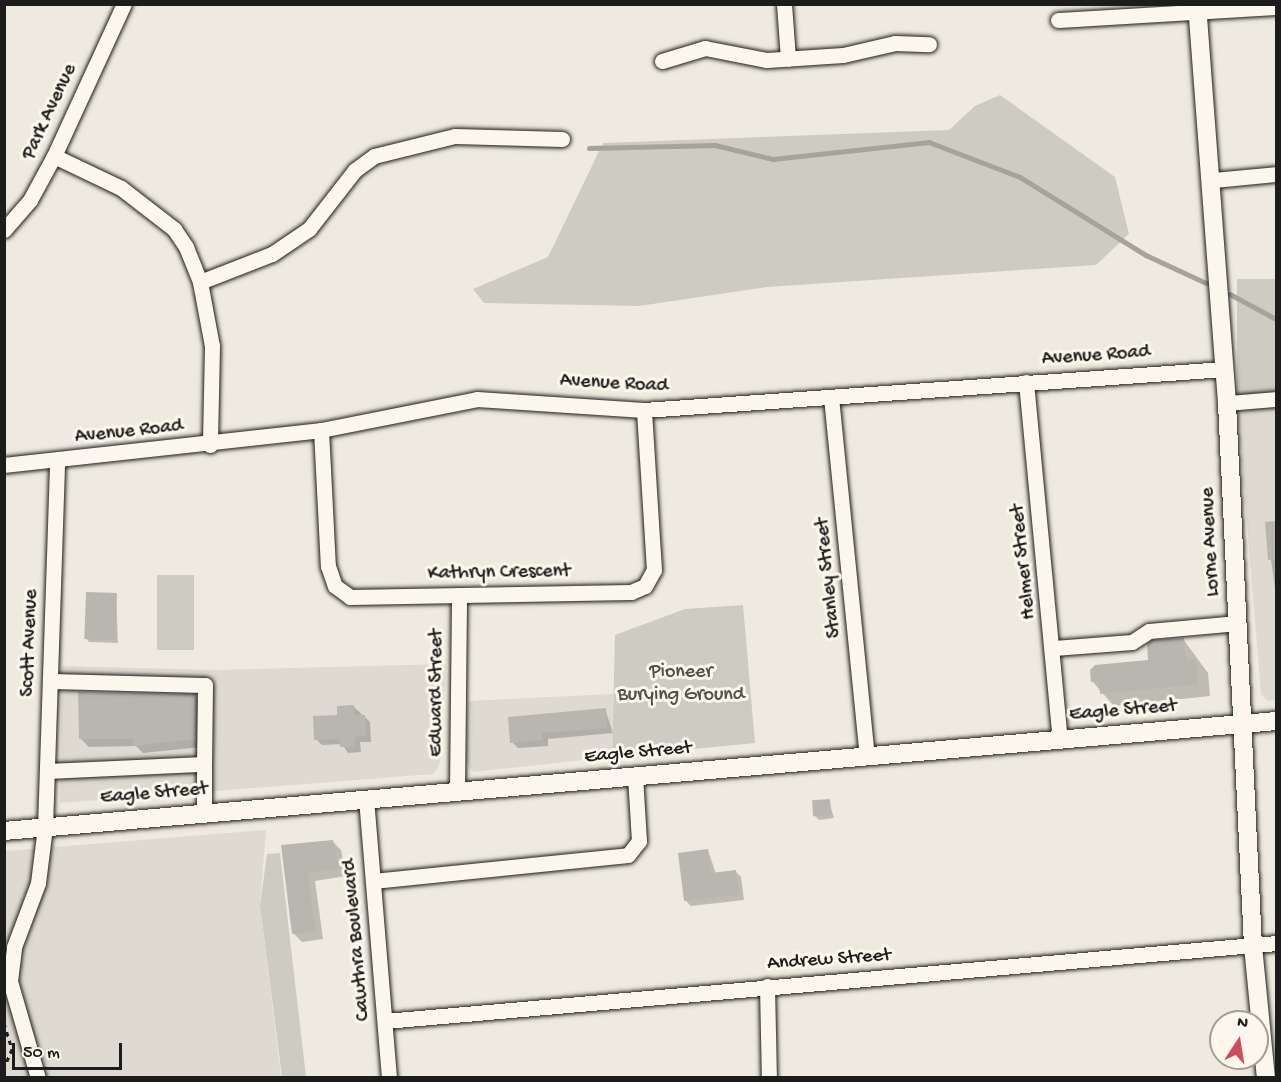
<!DOCTYPE html>
<html>
<head>
<meta charset="utf-8">
<style>
  body { margin:0 }
  #map { position:relative; width:1281px; height:1082px; overflow:hidden; background:#eeeadf; font-family:"Gochi Hand",sans-serif }
  div>[style] { position:absolute }
  .built>* { inset:0; background:#dedad1 }
  .green>* { inset:0; background:#ceccc2; transform-origin:0 0 }
  .shadow>* { inset:0; background:#0003 }
  .stream>* { height:4.5px; margin:-2.25px; padding:0 2.25px; transform-origin:2.25px; border-radius:2.25px; background:#a6a39d }
  .building>* { inset:0; background:#b9b6af; transform-origin:0 0 }
  .path>* { height:3px; margin-top:-1.5px; transform-origin:0; background:repeating-linear-gradient(90deg,#1c1c1c 0 4.5px,transparent 0 9px) }
  .roads { filter:drop-shadow(0 0 2px #1c1c1c) drop-shadow(0 0 2px #1c1c1c) }
  .minor>* { height:15px; margin:-7.5px; padding:0 7.5px; transform-origin:7.5px; border-radius:7.5px; background:#fbf7ec }
  .major>* { height:18px; margin:-9px; padding:0 9px; transform-origin:9px; border-radius:9px; background:#fbf7ec }
  span { translate:-50% -50%; white-space:nowrap; text-align:center; line-height:1.15; -webkit-text-stroke:6px #fbf7ec; paint-order:stroke }
  .street-label { font-size:20px; color:#1c1c1c }
  .park-label { font-size:20px; color:#51514e }
  .frame { position:absolute; inset:0; border:6px solid #1c1c1c; pointer-events:none }
  .north { position:absolute; left:1209px; top:1010px; width:60px; height:60px; box-sizing:border-box; background:#fbf7ec; border:2px solid #a29f99; border-radius:50%; rotate:12deg; font-size:16px; font-weight:700; line-height:24px; text-align:center; color:#1c1c1c }
  .north::after { content:''; display:block; margin:auto; width:21px; height:27px; background:#d1495b; clip-path:polygon(50% 0,100% 100%,50% 72%,0 100%) }
  .scale { position:absolute; left:12px; top:1043px; width:110px; height:27px; box-sizing:border-box; border:3px solid #1c1c1c; border-top:0; padding-left:8px; font-size:18px; line-height:21px; white-space:nowrap; color:#1c1c1c; -webkit-text-stroke:4px #fbf7ec; paint-order:stroke }
</style>
</head>
<body>
<div id="map">
  <div class="built">
    <div style="clip-path:polygon(1276px 400px,1276px 700px,1268px 701px,1261px 694px,1237px 402px)"></div>
    <div style="clip-path:polygon(446px 664px,440px 763px,434px 774px,60px 803px,62px 666px,219px 670px)"></div>
    <div style="clip-path:polygon(613px 694px,612px 757px,473px 772px,466px 762px,468px 701px)"></div>
    <div style="clip-path:polygon(266px 830px,260px 905px,281px 1077px,5px 1078px,5px 851px)"></div>
  </div>
  <div class="green">
    <div style="clip-path:polygon(1000px 95px,1115px 177px,1129px 234px,1096px 265px,767px 287px,639px 306px,484px 303px,473px 289px,548px 257px,603px 143px,949px 130px,975px 106px)"></div>
    <div style="left:1276px;top:279px;width:121px;height:39px;rotate:90deg"></div>
    <div style="left:157px;top:575px;width:37px;height:75px"></div>
    <div style="clip-path:polygon(743px 605px,755px 743px,612px 757px,615px 635px,685px 609px)"></div>
    <div style="clip-path:polygon(280px 853px,306px 1077px,282px 1077px,260px 905px,267px 854px)"></div>
  </div>
  <div class="shadow">
    <div style="clip-path:polygon(1276px 522px,1276px 596px,1266px 523px)"></div>
    <div style="clip-path:polygon(116px 595px,118px 643px,89px 642px,86px 638px)"></div>
    <div style="clip-path:polygon(1183px 639px,1208px 673px,1210px 696px,1114px 706px,1092px 681px,1150px 661px)"></div>
    <div style="clip-path:polygon(195px 696px,203px 704px,202px 747px,143px 753px,136px 746px,89px 747px,80px 738px)"></div>
    <div style="clip-path:polygon(353px 706px,370px 722px,371px 742px,360px 742px,361px 752px,348px 753px,342px 744px,322px 745px,316px 739px)"></div>
    <div style="clip-path:polygon(605px 709px,613px 733px,548px 739px,548px 746px,518px 748px,512px 742px)"></div>
    <div style="clip-path:polygon(829px 801px,834px 818px,819px 820px,815px 816px)"></div>
    <div style="clip-path:polygon(333px 842px,341px 850px,346px 876px,315px 881px,323px 939px,302px 942px,294px 934px,282px 847px)"></div>
    <div style="clip-path:polygon(708px 850px,716px 874px,735px 871px,741px 877px,744px 900px,691px 906px,685px 900px)"></div>
  </div>
  <div class="stream">
    <div style="left:589px;top:148px;width:126px;rotate:-1.4deg"></div>
    <div style="left:715px;top:145px;width:60px;rotate:13.6deg"></div>
    <div style="left:773px;top:159px;width:157px;rotate:-6.2deg"></div>
    <div style="left:929px;top:142px;width:97px;rotate:21deg"></div>
    <div style="left:1020px;top:177px;width:148px;rotate:31.8deg"></div>
    <div style="left:1146px;top:255px;width:66px;rotate:25deg"></div>
    <div style="left:1230px;top:294px;width:52px;rotate:28.5deg"></div>
  </div>
  <div class="building">
    <div style="clip-path:polygon(1276px 521px,1276px 560px,1268px 560px,1265px 522px)"></div>
    <div style="left:86px;top:592px;width:31px;height:47px;rotate:2deg"></div>
    <div style="clip-path:polygon(1184px 638px,1186px 660px,1196px 659px,1198px 684px,1100px 694px,1099px 681px,1091px 682px,1090px 670px,1095px 665px,1148px 660px,1147px 644px,1152px 640px)"></div>
    <div style="clip-path:polygon(78px 692px,195px 694px,195px 739px,134px 746px,133px 739px,79px 739px)"></div>
    <div style="clip-path:polygon(354px 705px,354px 715px,365px 715px,366px 736px,355px 737px,355px 747px,340px 747px,340px 739px,314px 740px,313px 716px,337px 715px,337px 706px)"></div>
    <div style="clip-path:polygon(606px 708px,607px 728px,542px 733px,543px 740px,510px 743px,508px 717px)"></div>
    <div style="left:830px;top:799px;width:16px;height:18px;rotate:86deg"></div>
    <div style="clip-path:polygon(333px 840px,339px 869px,308px 873px,315px 931px,292px 934px,281px 845px)"></div>
    <div style="clip-path:polygon(708px 849px,711px 873px,736px 870px,739px 895px,684px 901px,678px 853px)"></div>
  </div>
  <div class="path">
    <div style="left:4px;top:1023px;width:27px;rotate:73deg"></div>
    <div style="left:12px;top:1049px;width:21px;rotate:113deg"></div>
  </div>
  <div class="roads">
    <div class="minor">
      <div style="left:784px;top:4px;width:55px;rotate:85.8deg"></div>
      <div style="left:1058px;top:20px;width:218px;rotate:-3.4deg"></div>
      <div style="left:662px;top:61px;width:45px;rotate:-16.8deg"></div>
      <div style="left:705px;top:48px;width:63px;rotate:11deg"></div>
      <div style="left:767px;top:60px;width:76px;rotate:-3.8deg"></div>
      <div style="left:843px;top:55px;width:53px;rotate:-13deg"></div>
      <div style="left:895px;top:43px;width:34px;rotate:2deg"></div>
      <div style="left:54px;top:156px;width:74px;rotate:25.5deg"></div>
      <div style="left:121px;top:188px;width:67px;rotate:37.7deg"></div>
      <div style="left:174px;top:229px;width:22px;rotate:56deg"></div>
      <div style="left:186px;top:247px;width:38px;rotate:68deg"></div>
      <div style="left:200px;top:282px;width:65px;rotate:79.4deg"></div>
      <div style="left:212px;top:346px;width:99px;rotate:91.2deg"></div>
      <div style="left:1213px;top:180px;width:63px;rotate:-5.4deg"></div>
      <div style="left:4px;top:230px;width:40px;rotate:-49deg"></div>
      <div style="left:30px;top:200px;width:50px;rotate:-61.4deg"></div>
      <div style="left:54px;top:156px;width:167px;rotate:-65.3deg"></div>
      <div style="left:200px;top:282px;width:77px;rotate:-21.3deg"></div>
      <div style="left:272px;top:254px;width:45px;rotate:-34deg"></div>
      <div style="left:309px;top:229px;width:75px;rotate:-52.1deg"></div>
      <div style="left:355px;top:170px;width:24px;rotate:-36deg"></div>
      <div style="left:374px;top:156px;width:83px;rotate:-13.9deg"></div>
      <div style="left:455px;top:136px;width:107px;rotate:1.6deg"></div>
      <div style="left:1026px;top:382px;width:359px;rotate:84.6deg"></div>
      <div style="left:831px;top:397px;width:360px;rotate:84.3deg"></div>
      <div style="left:1227px;top:403px;width:49px;rotate:-4.7deg"></div>
      <div style="left:321px;top:430px;width:136px;rotate:87.1deg"></div>
      <div style="left:328px;top:566px;width:21px;rotate:71deg"></div>
      <div style="left:335px;top:586px;width:19px;rotate:36deg"></div>
      <div style="left:350px;top:597px;width:281px;rotate:-1deg"></div>
      <div style="left:631px;top:592px;width:15px;rotate:-23deg"></div>
      <div style="left:645px;top:586px;width:18px;rotate:-61deg"></div>
      <div style="left:654px;top:570px;width:160px;rotate:-93.6deg"></div>
      <div style="left:4px;top:465px;width:319px;rotate:-6.3deg"></div>
      <div style="left:321px;top:430px;width:159px;rotate:-11.2deg"></div>
      <div style="left:477px;top:399px;width:167px;rotate:3.8deg"></div>
      <div style="left:644px;top:410px;width:582px;rotate:-4.04deg"></div>
      <div style="left:1054px;top:648px;width:78px;rotate:-4.4deg"></div>
      <div style="left:1132px;top:642px;width:20px;rotate:-33deg"></div>
      <div style="left:1149px;top:631px;width:89px;rotate:-5.1deg"></div>
      <div style="left:50px;top:681px;width:155px;rotate:1.5deg"></div>
      <div style="left:205px;top:685px;width:79px;rotate:90.7deg"></div>
      <div style="left:47px;top:771px;width:157px;rotate:-2.6deg"></div>
      <div style="left:204px;top:764px;width:48px;rotate:90deg"></div>
      <div style="left:457px;top:791px;width:196px;rotate:-89.4deg"></div>
      <div style="left:366px;top:798px;width:281px;rotate:85.3deg"></div>
      <div style="left:373px;top:881px;width:256px;rotate:-5.8deg"></div>
      <div style="left:628px;top:855px;width:18px;rotate:-52deg"></div>
      <div style="left:639px;top:841px;width:66px;rotate:-93.5deg"></div>
      <div style="left:767px;top:986px;width:92px;rotate:88.8deg"></div>
      <div style="left:385px;top:1021px;width:894px;rotate:-5deg"></div>
      <div style="left:38px;top:1078px;width:101px;rotate:-106.1deg"></div>
      <div style="left:10px;top:981px;width:34px;rotate:-83deg"></div>
      <div style="left:14px;top:947px;width:68px;rotate:-69.4deg"></div>
      <div style="left:38px;top:883px;width:56px;rotate:-82.9deg"></div>
      <div style="left:45px;top:827px;width:366px;rotate:-88.1deg"></div>
    </div>
    <div class="major">
      <div style="left:1197px;top:4px;width:400px;rotate:85.7deg"></div>
      <div style="left:1227px;top:403px;width:544px;rotate:87.26deg"></div>
      <div style="left:1253px;top:946px;width:133px;rotate:84.4deg"></div>
      <div style="left:4px;top:831px;width:1277px;rotate:-4.94deg"></div>
    </div>
  </div>
  <div class="street-label">
    <span style="left:50px;top:112px;rotate:-65deg">Park Avenue</span>
    <span style="left:1096px;top:356px;rotate:-4deg">Avenue Road</span>
    <span style="left:614px;top:384px;rotate:3deg">Avenue Road</span>
    <span style="left:129px;top:432px;rotate:-6deg">Avenue Road</span>
    <span style="left:1211px;top:542px;rotate:-93deg">Lorne Avenue</span>
    <span style="left:1024px;top:562px;rotate:-96deg">Helmer Street</span>
    <span style="left:499px;top:573px;rotate:-1deg">Kathryn Crescent</span>
    <span style="left:829px;top:578px;rotate:-96deg">Stanley Street</span>
    <span style="left:30px;top:643px;rotate:-88deg">Scott Avenue</span>
    <span style="left:437px;top:693px;rotate:-90deg">Edward Street</span>
    <span style="left:1123px;top:711px;rotate:-5deg">Eagle Street</span>
    <span style="left:638px;top:753px;rotate:-5deg">Eagle Street</span>
    <span style="left:154px;top:794px;rotate:-5deg">Eagle Street</span>
    <span style="left:357px;top:940px;rotate:-95deg">Cawthra Boulevard</span>
    <span style="left:829px;top:960px;rotate:-4deg">Andrew Street</span>
  </div>
  <div class="park-label">
    <span style="left:681px;top:684px">Pioneer<br>Burying Ground</span>
  </div>
  <div class="frame"></div>
  <div class="north">N</div>
  <div class="scale">50 m</div>
</div>
</body>
</html>
